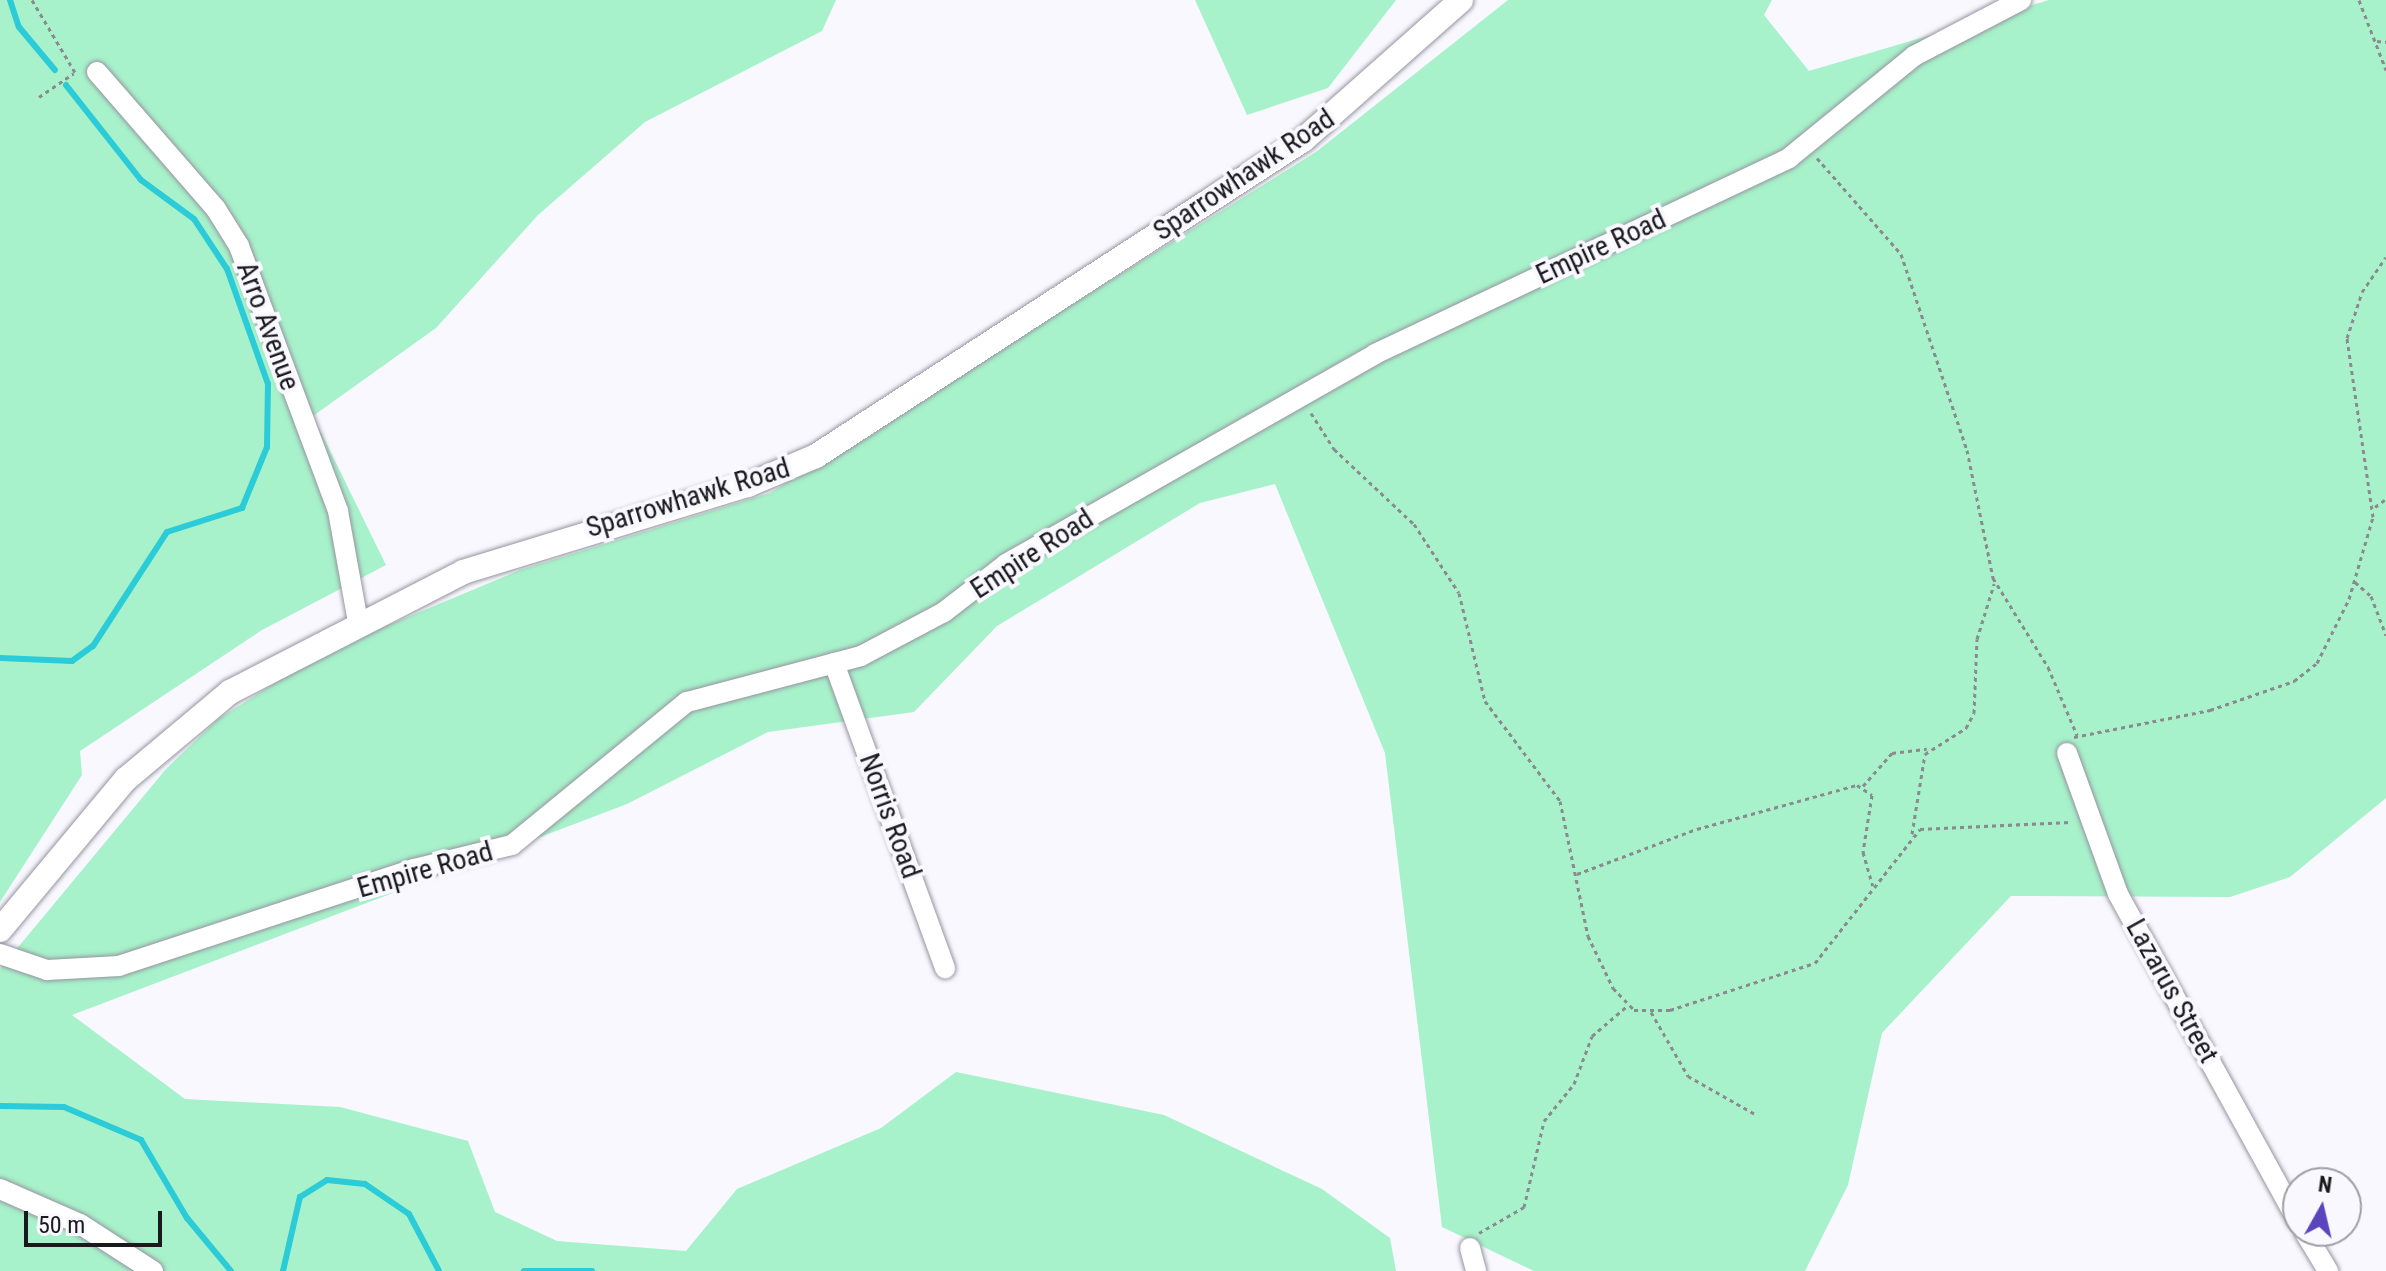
<!DOCTYPE html>
<html>
<head>
<meta charset="utf-8">
<style>
  body { margin:0 }
  #map { position:relative; width:2386px; height:1271px; overflow:hidden; background:#f8f8fe; font-family:"Roboto Condensed",sans-serif }
  div>[style] { position:absolute }
  .green>* { inset:0; background:#a7f2ca }
  .stream>* { height:6px; margin:-3px; padding:0 3px; transform-origin:3px; border-radius:3px; background:#2bcbd8 }
  .path>* { height:3px; margin-top:-1.5px; transform-origin:0; background:repeating-linear-gradient(90deg,#8a8a8f 0 4px,transparent 0 8px) }
  .roads { filter:drop-shadow(0 0 2px #9694a1) drop-shadow(0 0 2px #9694a1) }
  .minor>* { height:20px; margin:-10px; padding:0 10px; transform-origin:10px; border-radius:10px; background:#fff }
  .tertiary>* { height:24px; margin:-12px; padding:0 12px; transform-origin:12px; border-radius:12px; background:#fff }
  span { translate:-50% -50%; white-space:nowrap; text-align:center; line-height:1.15; -webkit-text-stroke:8px #f8f8fe; paint-order:stroke }
  .street-label { font-size:28px; color:#19191e }
  .north { position:absolute; left:2282px; top:1167px; width:80px; height:80px; box-sizing:border-box; background:#f8f8fe; border:2px solid #9f9fa4; border-radius:50%; rotate:8deg; font-size:22px; font-weight:700; line-height:32px; text-align:center; color:#19191e }
  .north::after { content:''; display:block; margin:auto; width:28px; height:36px; background:#5c44bc; clip-path:polygon(50% 0,100% 100%,50% 72%,0 100%) }
  .scale { position:absolute; left:24px; top:1211px; width:138px; height:36px; box-sizing:border-box; border:4px solid #19191e; border-top:0; padding-left:10px; font-size:24px; line-height:28px; white-space:nowrap; color:#19191e; -webkit-text-stroke:6px #f8f8fe; paint-order:stroke }
</style>
</head>
<body>
<div id="map">
  <div class="green">
    <div style="clip-path:polygon(0 0,836px 0,822px 31px,645px 122px,538px 215px,436px 328px,313px 416px,386px 565px,262px 630px,80px 751px,82px 775px,0 902px)"></div>
    <div style="clip-path:polygon(1195px 0,1396px 0,1328px 88px,1247px 115px)"></div>
    <div style="clip-path:polygon(1508px 0,1772px 0,1764px 15px,1809px 71px,2049px 0,2386px 0,2386px 798px,2290px 877px,2230px 897px,2011px 896px,1882px 1033px,1848px 1185px,1805px 1271px,1534px 1271px,1442px 1227px,1385px 753px,1275px 484px,1200px 503px,997px 626px,914px 712px,768px 732px,627px 804px,72px 1015px,185px 1099px,340px 1107px,468px 1141px,495px 1212px,557px 1241px,686px 1251px,737px 1189px,881px 1128px,956px 1072px,1164px 1115px,1322px 1189px,1390px 1238px,1396px 1271px,0 1271px,0 969px,166px 769px,218px 719px,324px 652px,520px 570px,770px 493px,1316px 152px)"></div>
  </div>
  <div class="stream">
    <div style="left:10px;top:0;width:28px;rotate:72deg"></div>
    <div style="left:19px;top:27px;width:56px;rotate:50.1deg"></div>
    <div style="left:0;top:658px;width:72px;rotate:2.4deg"></div>
    <div style="left:72px;top:661px;width:26px;rotate:-36deg"></div>
    <div style="left:93px;top:646px;width:136px;rotate:-57deg"></div>
    <div style="left:167px;top:532px;width:79px;rotate:-17.7deg"></div>
    <div style="left:242px;top:508px;width:66px;rotate:-67.7deg"></div>
    <div style="left:267px;top:447px;width:63px;rotate:-89.1deg"></div>
    <div style="left:268px;top:384px;width:122px;rotate:-109.6deg"></div>
    <div style="left:227px;top:269px;width:60px;rotate:-123.4deg"></div>
    <div style="left:194px;top:219px;width:66px;rotate:-143.7deg"></div>
    <div style="left:141px;top:180px;width:121px;rotate:-128.3deg"></div>
    <div style="left:0;top:1106px;width:64px;rotate:0.9deg"></div>
    <div style="left:64px;top:1107px;width:84px;rotate:23.2deg"></div>
    <div style="left:141px;top:1140px;width:91px;rotate:59.5deg"></div>
    <div style="left:187px;top:1218px;width:69px;rotate:50.3deg"></div>
    <div style="left:283px;top:1271px;width:76px;rotate:-77.1deg"></div>
    <div style="left:300px;top:1197px;width:32px;rotate:-32deg"></div>
    <div style="left:327px;top:1180px;width:38px;rotate:6deg"></div>
    <div style="left:365px;top:1184px;width:53px;rotate:34.3deg"></div>
    <div style="left:409px;top:1214px;width:64px;rotate:62.2deg"></div>
    <div style="left:524px;top:1271px;width:68px"></div>
  </div>
  <div class="path">
    <div style="left:32px;top:0;width:84px;rotate:59.2deg"></div>
    <div style="left:2359px;top:0;width:75px;rotate:68.9deg"></div>
    <div style="left:2377px;top:41px;width:9px;rotate:6deg"></div>
    <div style="left:39px;top:97px;width:42px;rotate:-34.4deg"></div>
    <div style="left:1817px;top:158px;width:128px;rotate:48.8deg"></div>
    <div style="left:1901px;top:254px;width:207px;rotate:71.4deg"></div>
    <div style="left:1967px;top:450px;width:131px;rotate:78.5deg"></div>
    <div style="left:1993px;top:578px;width:105px;rotate:58.3deg"></div>
    <div style="left:2048px;top:667px;width:74px;rotate:66.9deg"></div>
    <div style="left:1311px;top:413px;width:43px;rotate:57.4deg"></div>
    <div style="left:1334px;top:449px;width:110px;rotate:43.2deg"></div>
    <div style="left:1414px;top:524px;width:82px;rotate:56.9deg"></div>
    <div style="left:1459px;top:593px;width:111px;rotate:76.5deg"></div>
    <div style="left:1485px;top:701px;width:125px;rotate:53.1deg"></div>
    <div style="left:1560px;top:801px;width:138px;rotate:78.3deg"></div>
    <div style="left:1588px;top:936px;width:58px;rotate:64.3deg"></div>
    <div style="left:1613px;top:988px;width:30px;rotate:46deg"></div>
    <div style="left:1634px;top:1010px;width:36px"></div>
    <div style="left:1670px;top:1010px;width:152px;rotate:-18deg"></div>
    <div style="left:1815px;top:963px;width:170px;rotate:-51.9deg"></div>
    <div style="left:1920px;top:829px;width:151px;rotate:-2.7deg"></div>
    <div style="left:2375px;top:507px;width:14px;rotate:-36deg"></div>
    <div style="left:2355px;top:582px;width:21px;rotate:41deg"></div>
    <div style="left:2371px;top:596px;width:42px;rotate:69deg"></div>
    <div style="left:2074px;top:737px;width:139px;rotate:-11.2deg"></div>
    <div style="left:2210px;top:710px;width:89px;rotate:-19deg"></div>
    <div style="left:2294px;top:681px;width:29px;rotate:-38deg"></div>
    <div style="left:2317px;top:663px;width:72px;rotate:-63.4deg"></div>
    <div style="left:2349px;top:599px;width:85px;rotate:-73.7deg"></div>
    <div style="left:2373px;top:517px;width:181px;rotate:-98.3deg"></div>
    <div style="left:2347px;top:338px;width:48px;rotate:-71.9deg"></div>
    <div style="left:2362px;top:292px;width:42px;rotate:-55.6deg"></div>
    <div style="left:1863px;top:786px;width:44px;rotate:-48.7deg"></div>
    <div style="left:1892px;top:753px;width:35px;rotate:-7deg"></div>
    <div style="left:1912px;top:834px;width:81px;rotate:-80.8deg"></div>
    <div style="left:1925px;top:754px;width:49px;rotate:-32.4deg"></div>
    <div style="left:1966px;top:728px;width:17px;rotate:-62deg"></div>
    <div style="left:1974px;top:713px;width:74px;rotate:-87.7deg"></div>
    <div style="left:1977px;top:639px;width:58px;rotate:-72.8deg"></div>
    <div style="left:1577px;top:874px;width:128px;rotate:-20.6deg"></div>
    <div style="left:1697px;top:829px;width:166px;rotate:-15.4deg"></div>
    <div style="left:1857px;top:785px;width:18px;rotate:34deg"></div>
    <div style="left:1872px;top:795px;width:58px;rotate:99deg"></div>
    <div style="left:1863px;top:852px;width:35px;rotate:74deg"></div>
    <div style="left:1651px;top:1012px;width:74px;rotate:60deg"></div>
    <div style="left:1688px;top:1076px;width:77px;rotate:29.6deg"></div>
    <div style="left:1479px;top:1233px;width:52px;rotate:-30deg"></div>
    <div style="left:1524px;top:1207px;width:88px;rotate:-76.9deg"></div>
    <div style="left:1544px;top:1121px;width:48px;rotate:-51deg"></div>
    <div style="left:1574px;top:1084px;width:51px;rotate:-69.4deg"></div>
    <div style="left:1592px;top:1036px;width:46px;rotate:-40.6deg"></div>
  </div>
  <div class="roads">
    <div class="minor">
      <div style="left:97px;top:72px;width:181px;rotate:49deg"></div>
      <div style="left:216px;top:209px;width:44px;rotate:58.1deg"></div>
      <div style="left:239px;top:246px;width:283px;rotate:69.5deg"></div>
      <div style="left:338px;top:511px;width:113px;rotate:79.8deg"></div>
      <div style="left:834px;top:663px;width:325px;rotate:70deg"></div>
      <div style="left:2067px;top:753px;width:150px;rotate:70.1deg"></div>
      <div style="left:2118px;top:894px;width:373px;rotate:61.2deg"></div>
      <div style="left:0;top:954px;width:50px;rotate:18.8deg"></div>
      <div style="left:47px;top:970px;width:72px;rotate:-3.2deg"></div>
      <div style="left:119px;top:966px;width:311px;rotate:-18.2deg"></div>
      <div style="left:414px;top:869px;width:101px;rotate:-13.8deg"></div>
      <div style="left:512px;top:845px;width:226px;rotate:-39.3deg"></div>
      <div style="left:687px;top:702px;width:180px;rotate:-14.8deg"></div>
      <div style="left:861px;top:656px;width:94px;rotate:-27.9deg"></div>
      <div style="left:944px;top:612px;width:78px;rotate:-37.7deg"></div>
      <div style="left:1006px;top:564px;width:425px;rotate:-29.6deg"></div>
      <div style="left:1375px;top:354px;width:458px;rotate:-25.3deg"></div>
      <div style="left:1789px;top:158px;width:161px;rotate:-39.2deg"></div>
      <div style="left:1914px;top:56px;width:121px;rotate:-27.6deg"></div>
      <div style="left:0;top:1189px;width:87px;rotate:23.6deg"></div>
      <div style="left:80px;top:1224px;width:87px;rotate:32.8deg"></div>
      <div style="left:2304px;top:1231px;width:47px;rotate:59deg"></div>
      <div style="left:1470px;top:1248px;width:24px;rotate:75deg"></div>
    </div>
    <div class="tertiary">
      <div style="left:0;top:930px;width:197px;rotate:-50.2deg"></div>
      <div style="left:126px;top:779px;width:136px;rotate:-39.9deg"></div>
      <div style="left:230px;top:692px;width:262px;rotate:-27.2deg"></div>
      <div style="left:463px;top:572px;width:298px;rotate:-17deg"></div>
      <div style="left:748px;top:485px;width:74px;rotate:-23.1deg"></div>
      <div style="left:816px;top:456px;width:581px;rotate:-32.98deg"></div>
      <div style="left:1303px;top:140px;width:211px;rotate:-41.5deg"></div>
    </div>
  </div>
  <div class="street-label">
    <span style="left:1244px;top:175px;rotate:-34deg">Sparrowhawk Road</span>
    <span style="left:1601px;top:247px;rotate:-25deg">Empire Road</span>
    <span style="left:268px;top:326px;rotate:70deg">Arro Avenue</span>
    <span style="left:688px;top:498px;rotate:-17deg">Sparrowhawk Road</span>
    <span style="left:1032px;top:554px;rotate:-33deg">Empire Road</span>
    <span style="left:890px;top:816px;rotate:70deg">Norris Road</span>
    <span style="left:425px;top:870px;rotate:-16deg">Empire Road</span>
    <span style="left:2172px;top:991px;rotate:61deg">Lazarus Street</span>
  </div>
  <div class="north">N</div>
  <div class="scale">50 m</div>
</div>
</body>
</html>
